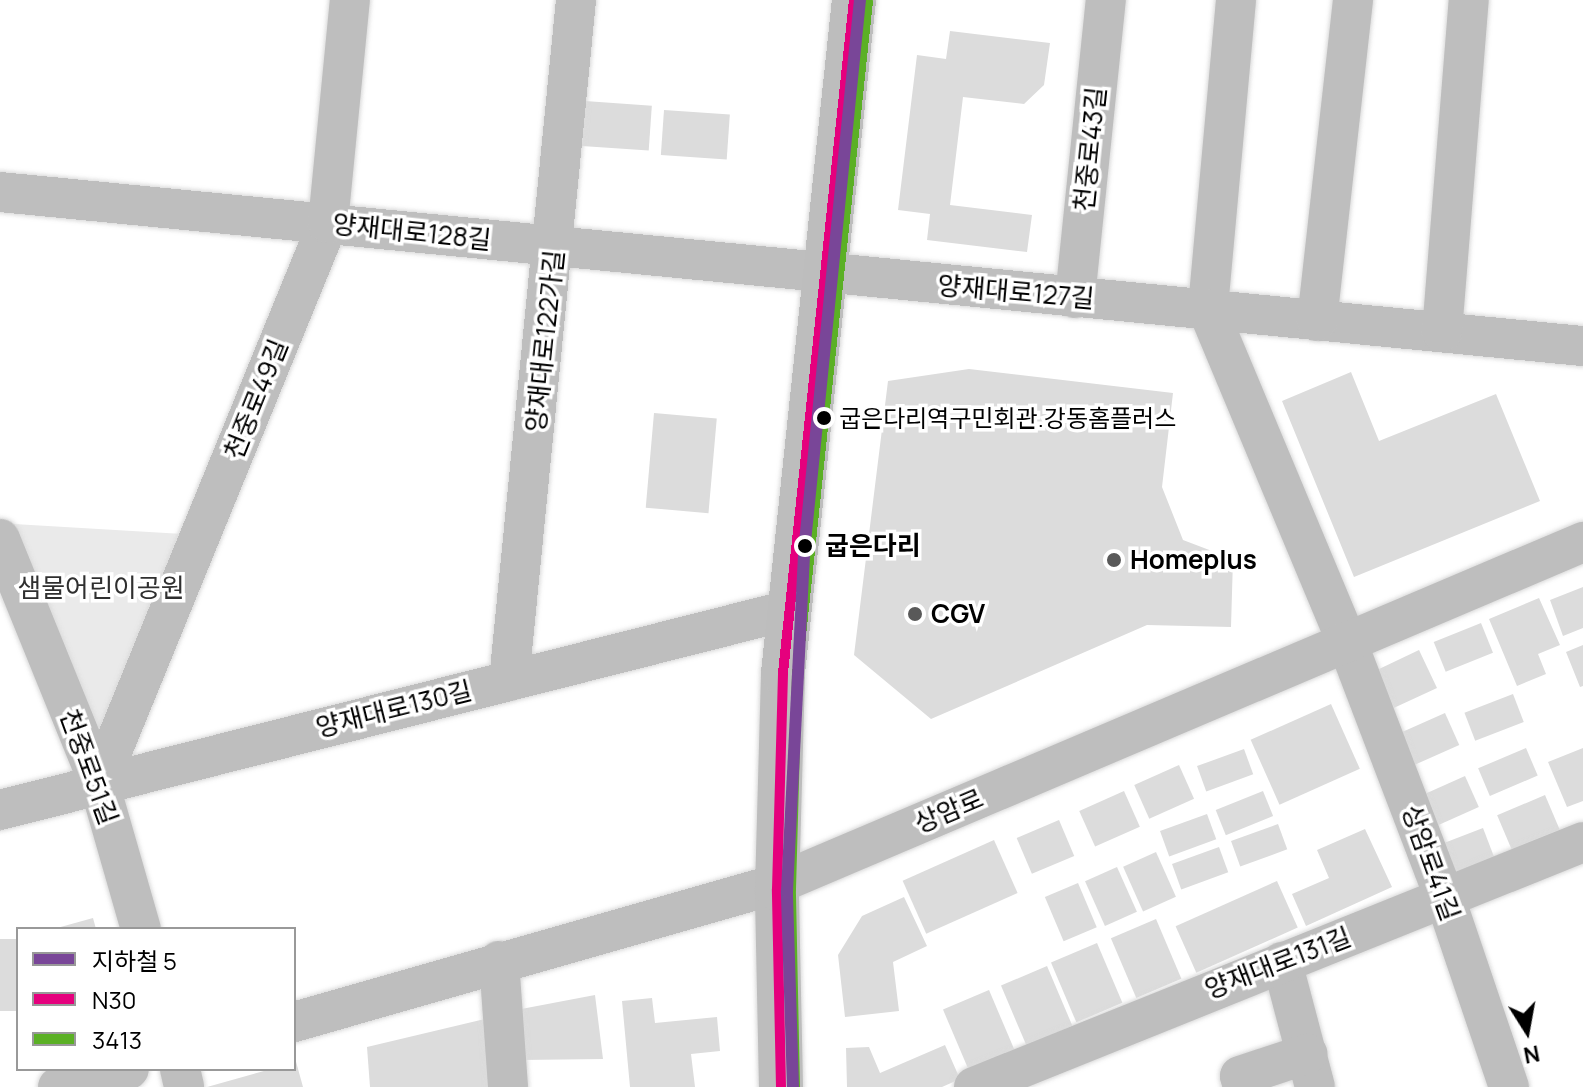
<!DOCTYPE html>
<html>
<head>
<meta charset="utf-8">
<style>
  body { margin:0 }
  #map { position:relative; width:1583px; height:1087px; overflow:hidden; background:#fff; font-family:Manrope,"Noto Sans KR",sans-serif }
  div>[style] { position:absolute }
  .green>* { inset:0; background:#eaeaea }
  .building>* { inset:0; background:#dcdcdc; transform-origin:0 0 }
  .roads { filter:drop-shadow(0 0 2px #dbdbdb) drop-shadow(0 0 2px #dbdbdb) }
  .minor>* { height:40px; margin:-20px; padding:0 20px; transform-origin:20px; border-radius:20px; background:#bebebe }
  .major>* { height:44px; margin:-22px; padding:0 22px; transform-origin:22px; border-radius:22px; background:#bdbdbd }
  .bus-1>* { height:10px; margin:-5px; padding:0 5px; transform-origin:5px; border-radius:5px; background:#e5007d }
  .bus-2>* { height:10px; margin:-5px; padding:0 5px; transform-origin:5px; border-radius:5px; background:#5bb025 }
  .metro-1>* { height:12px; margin:-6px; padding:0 6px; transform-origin:6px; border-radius:6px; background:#794698 }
  .dots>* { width:22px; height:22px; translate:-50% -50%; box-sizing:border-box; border:4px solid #fff; border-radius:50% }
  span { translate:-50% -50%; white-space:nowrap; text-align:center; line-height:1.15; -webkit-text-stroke:7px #fff; paint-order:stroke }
  .bus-label { font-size:24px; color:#000 }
  .left { translate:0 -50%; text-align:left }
  .street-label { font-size:26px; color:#000 }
  .stop-label { font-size:26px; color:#000; font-weight:700 }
  .poi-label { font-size:26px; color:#000; font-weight:700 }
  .park-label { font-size:26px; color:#2f2f2f }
  .legend { position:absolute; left:16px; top:927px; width:280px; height:144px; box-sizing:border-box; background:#fff; border:2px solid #999; margin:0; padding:10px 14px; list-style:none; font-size:24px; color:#000 }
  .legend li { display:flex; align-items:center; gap:16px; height:40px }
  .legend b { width:40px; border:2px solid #999 }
  .north { position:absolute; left:1487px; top:991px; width:80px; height:80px; -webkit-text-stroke:6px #fff; paint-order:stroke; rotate:169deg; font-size:22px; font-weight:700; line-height:32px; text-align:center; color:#000 }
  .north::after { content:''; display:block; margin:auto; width:28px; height:36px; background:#000; clip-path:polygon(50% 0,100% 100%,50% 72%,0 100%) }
</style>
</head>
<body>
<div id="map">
  <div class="green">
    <div style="clip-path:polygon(14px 524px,183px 534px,101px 749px)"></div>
  </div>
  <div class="building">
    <div style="clip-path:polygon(950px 31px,1050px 43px,1044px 85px,1024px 104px,963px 97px,950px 205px,1032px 215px,1027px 252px,927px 240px,930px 214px,898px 210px,917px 55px,946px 59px)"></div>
    <div style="left:585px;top:101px;width:67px;height:45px;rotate:4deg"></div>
    <div style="left:664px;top:110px;width:66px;height:45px;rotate:4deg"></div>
    <div style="clip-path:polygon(969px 369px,1173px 393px,1162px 487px,1183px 540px,1233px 559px,1231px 627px,1147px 625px,931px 719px,854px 655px,888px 381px)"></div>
    <div style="clip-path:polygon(1351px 372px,1379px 441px,1496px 394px,1540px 501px,1354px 577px,1282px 401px)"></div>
    <div style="left:654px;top:413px;width:63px;height:95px;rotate:5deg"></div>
    <div style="clip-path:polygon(1583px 587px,1583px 628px,1563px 636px,1550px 600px)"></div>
    <div style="clip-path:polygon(1539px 598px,1560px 645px,1538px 654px,1546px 674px,1517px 686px,1489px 619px)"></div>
    <div style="left:1481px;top:623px;width:32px;height:51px;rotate:68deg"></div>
    <div style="clip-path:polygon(1583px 645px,1583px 686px,1580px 687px,1566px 652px)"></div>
    <div style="clip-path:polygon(1419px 650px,1437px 688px,1385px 712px,1377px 670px)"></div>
    <div style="left:1513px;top:694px;width:30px;height:52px;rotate:69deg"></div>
    <div style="left:1331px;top:704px;width:71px;height:88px;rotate:66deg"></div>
    <div style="left:1445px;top:713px;width:35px;height:48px;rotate:66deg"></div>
    <div style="left:1526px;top:748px;width:30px;height:52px;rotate:67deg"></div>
    <div style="clip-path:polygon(1583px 748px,1583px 801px,1567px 807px,1548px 762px)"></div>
    <div style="left:1244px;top:749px;width:27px;height:50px;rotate:70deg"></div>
    <div style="left:1179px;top:765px;width:37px;height:49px;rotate:66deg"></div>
    <div style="left:1465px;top:776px;width:34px;height:49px;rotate:66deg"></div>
    <div style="left:1124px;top:791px;width:39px;height:49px;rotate:66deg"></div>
    <div style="left:1263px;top:791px;width:27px;height:51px;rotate:68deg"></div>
    <div style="left:1545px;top:795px;width:41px;height:52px;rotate:67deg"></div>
    <div style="left:1207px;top:814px;width:27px;height:50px;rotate:70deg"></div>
    <div style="left:1059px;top:820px;width:39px;height:46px;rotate:67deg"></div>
    <div style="left:1278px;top:824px;width:27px;height:50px;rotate:70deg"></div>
    <div style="left:1483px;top:828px;width:39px;height:48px;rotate:69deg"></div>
    <div style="clip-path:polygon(1365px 829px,1392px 887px,1306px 926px,1292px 894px,1329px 878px,1317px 850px)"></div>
    <div style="left:994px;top:840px;width:58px;height:100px;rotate:66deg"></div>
    <div style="left:1219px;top:847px;width:27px;height:50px;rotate:70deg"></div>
    <div style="left:1156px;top:852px;width:49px;height:36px;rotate:66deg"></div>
    <div style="left:1117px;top:867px;width:49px;height:35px;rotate:66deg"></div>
    <div style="left:1277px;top:881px;width:51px;height:111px;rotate:66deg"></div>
    <div style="left:1078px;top:883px;width:48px;height:36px;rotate:67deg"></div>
    <div style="clip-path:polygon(904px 897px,927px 946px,893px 962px,899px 1011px,845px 1017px,838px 955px,862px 916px)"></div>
    <div style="clip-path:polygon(93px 918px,96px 929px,57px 929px,57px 928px)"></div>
    <div style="left:1156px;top:919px;width:65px;height:49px;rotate:67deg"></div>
    <div style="left:18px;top:939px;width:72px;height:19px;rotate:90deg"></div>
    <div style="left:1097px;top:943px;width:65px;height:50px;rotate:67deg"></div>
    <div style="left:1047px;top:966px;width:65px;height:50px;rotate:67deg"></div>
    <div style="left:989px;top:990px;width:65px;height:50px;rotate:67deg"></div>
    <div style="clip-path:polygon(595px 995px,603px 1059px,521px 1060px,516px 1010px)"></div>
    <div style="clip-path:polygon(652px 998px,655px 1023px,717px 1017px,720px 1051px,691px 1054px,695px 1087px,630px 1087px,622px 1001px)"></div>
    <div style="clip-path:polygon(489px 1018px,496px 1087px,370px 1087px,367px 1047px)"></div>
    <div style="clip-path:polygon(945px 1045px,960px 1079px,942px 1087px,847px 1087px,846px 1048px,869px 1047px,880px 1073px)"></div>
    <div style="clip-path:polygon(295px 1058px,303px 1087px,207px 1087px,271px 1069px,294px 1069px)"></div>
  </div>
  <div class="roads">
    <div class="minor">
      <div style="left:1236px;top:0;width:311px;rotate:95.2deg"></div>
      <div style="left:1208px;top:310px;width:360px;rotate:67.3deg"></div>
      <div style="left:1347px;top:642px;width:274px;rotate:69.1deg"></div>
      <div style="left:1445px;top:898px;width:200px;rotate:71.3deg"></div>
      <div style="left:0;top:192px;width:1590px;rotate:5.56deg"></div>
      <div style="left:1075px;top:298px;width:300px;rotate:-84.1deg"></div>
      <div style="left:1317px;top:321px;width:323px;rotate:-83.6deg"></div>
      <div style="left:1442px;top:332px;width:333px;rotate:-85.4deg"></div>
      <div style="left:0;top:539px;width:263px;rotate:67.9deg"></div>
      <div style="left:99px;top:783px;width:152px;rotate:74deg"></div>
      <div style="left:509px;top:681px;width:684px;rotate:-84.38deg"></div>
      <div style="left:99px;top:783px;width:605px;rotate:-67.76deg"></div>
      <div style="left:328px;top:223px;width:224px;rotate:-84.4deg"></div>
      <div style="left:0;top:810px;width:814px;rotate:-14.22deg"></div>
      <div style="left:499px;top:961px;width:126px;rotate:85.9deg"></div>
      <div style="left:1282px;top:962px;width:129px;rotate:75.2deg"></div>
      <div style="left:294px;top:1022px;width:502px;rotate:-15.95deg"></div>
      <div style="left:777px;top:884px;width:876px;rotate:-22.99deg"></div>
      <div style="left:180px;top:1069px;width:18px;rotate:77deg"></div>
      <div style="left:58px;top:1087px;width:73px;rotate:-14.2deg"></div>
      <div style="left:974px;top:1087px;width:656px;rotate:-21.91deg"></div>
      <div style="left:1243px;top:1087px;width:11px;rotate:-105deg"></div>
      <div style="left:1240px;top:1076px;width:71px;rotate:-18.2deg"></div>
    </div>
    <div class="major">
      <div style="left:781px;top:1087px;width:198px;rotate:-91.2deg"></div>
      <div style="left:777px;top:889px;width:216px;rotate:-88.4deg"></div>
      <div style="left:783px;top:673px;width:677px;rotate:-83.98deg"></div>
    </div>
  </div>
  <div class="bus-1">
    <div style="left:781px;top:1087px;width:198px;rotate:-91.2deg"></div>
    <div style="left:777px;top:889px;width:216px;rotate:-88.4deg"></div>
    <div style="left:783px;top:673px;width:677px;rotate:-83.98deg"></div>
  </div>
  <div class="bus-2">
    <div style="left:795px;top:1087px;width:198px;rotate:-91.2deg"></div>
    <div style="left:791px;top:889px;width:215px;rotate:-88.4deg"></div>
    <div style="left:797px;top:674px;width:677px;rotate:-83.98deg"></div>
  </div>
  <div class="metro-1">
    <div style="left:793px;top:1087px;width:196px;rotate:-91.8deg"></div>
    <div style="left:787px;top:891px;width:339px;rotate:-87.1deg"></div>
    <div style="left:804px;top:552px;width:555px;rotate:-84.21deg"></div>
  </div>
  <div class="dots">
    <div style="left:824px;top:418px;background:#000"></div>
    <div style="left:805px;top:546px;background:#000"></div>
    <div style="left:1114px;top:560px;background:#595959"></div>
    <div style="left:915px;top:614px;background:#595959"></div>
  </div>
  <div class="bus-label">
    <span class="left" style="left:839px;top:418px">굽은다리역구민회관.강동홈플러스</span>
  </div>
  <div class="street-label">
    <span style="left:1090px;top:149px;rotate:-84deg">천중로43길</span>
    <span style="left:412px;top:232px;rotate:6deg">양재대로128길</span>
    <span style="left:1016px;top:292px;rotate:5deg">양재대로127길</span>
    <span style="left:545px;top:341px;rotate:-84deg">양재대로122가길</span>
    <span style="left:256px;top:399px;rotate:-68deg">천중로49길</span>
    <span style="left:394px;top:709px;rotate:-14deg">양재대로130길</span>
    <span style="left:89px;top:767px;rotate:70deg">천중로51길</span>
    <span style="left:949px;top:811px;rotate:-23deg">상암로</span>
    <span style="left:1431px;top:863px;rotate:70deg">상암로41길</span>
    <span style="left:1278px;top:963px;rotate:-21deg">양재대로131길</span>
  </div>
  <div class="stop-label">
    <span class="left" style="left:825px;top:546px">굽은다리</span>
  </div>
  <div class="poi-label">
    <span class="left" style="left:1130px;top:560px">Homeplus</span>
    <span class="left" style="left:931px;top:614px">CGV</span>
  </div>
  <div class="park-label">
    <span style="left:101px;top:588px">샘물어린이공원</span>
  </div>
  <ul class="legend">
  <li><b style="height:10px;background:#794698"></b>지하철 5</li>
  <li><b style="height:10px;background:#e5007d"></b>N30</li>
  <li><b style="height:10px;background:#5bb025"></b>3413</li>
  </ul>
  <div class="north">N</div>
</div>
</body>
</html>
